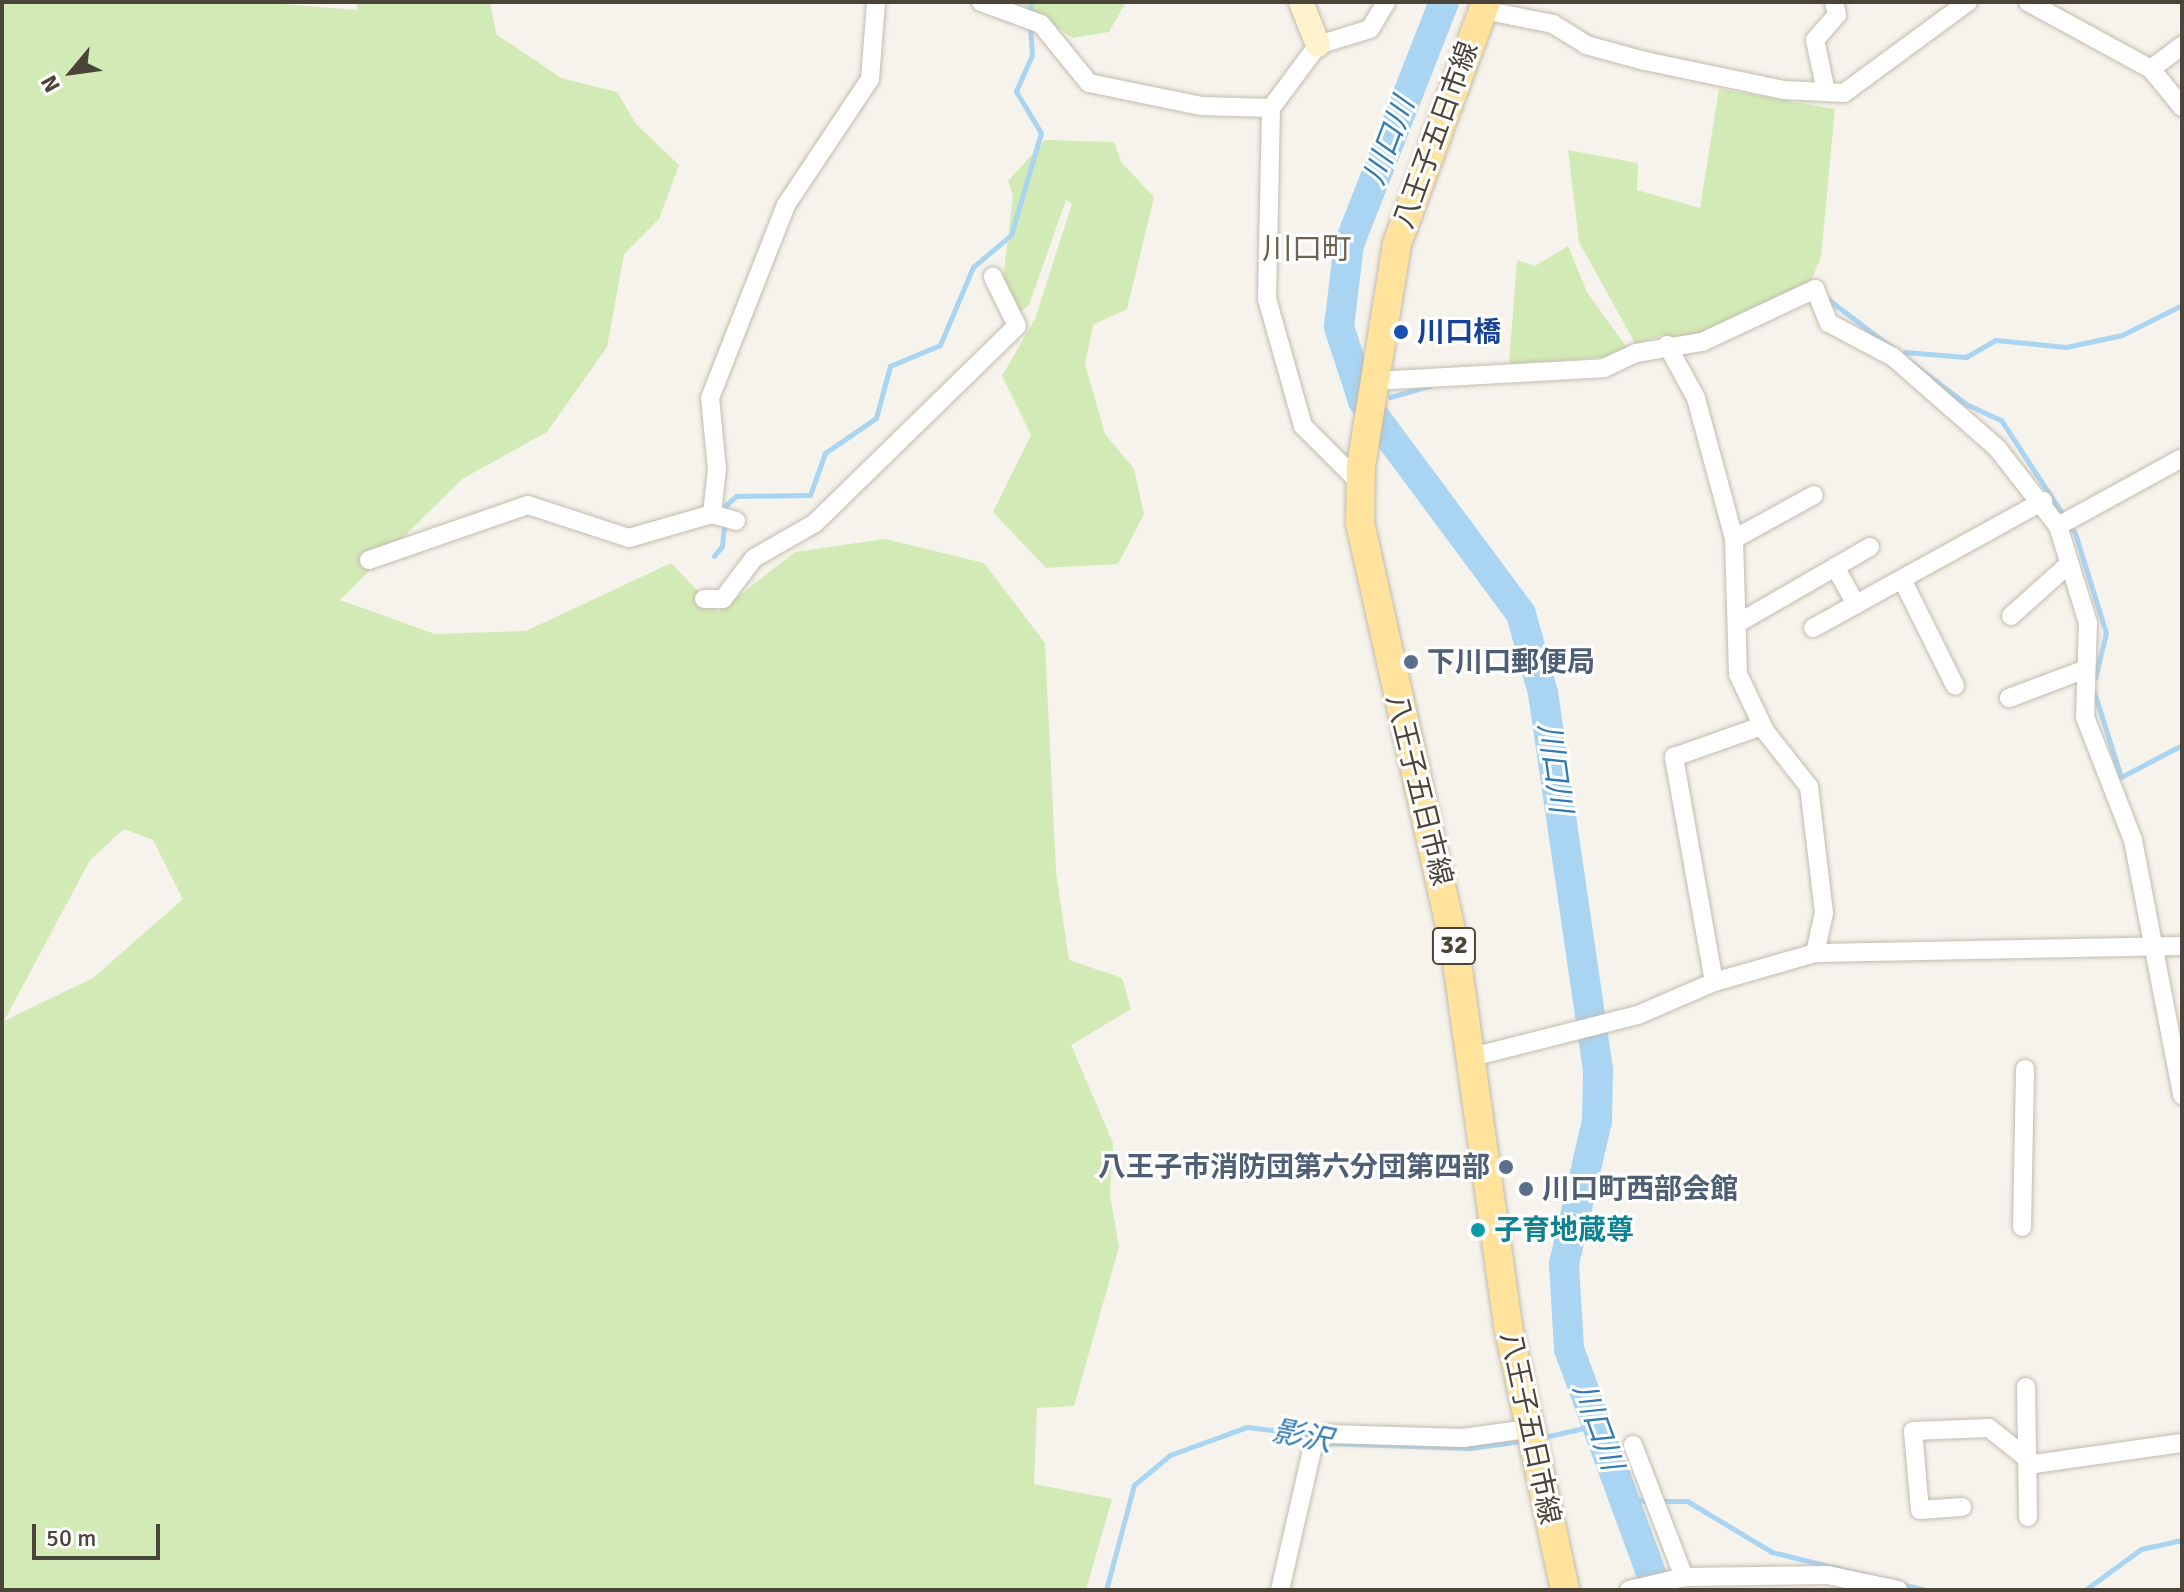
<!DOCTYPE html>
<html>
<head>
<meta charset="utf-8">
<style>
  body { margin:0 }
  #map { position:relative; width:2184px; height:1592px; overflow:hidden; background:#f6f3ec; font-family:Signika,"Noto Sans JP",sans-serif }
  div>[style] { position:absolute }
  .green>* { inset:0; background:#d2eab5 }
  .stream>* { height:5px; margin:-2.5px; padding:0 2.5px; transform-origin:2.5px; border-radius:2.5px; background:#a9d4f2 }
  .river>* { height:30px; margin:-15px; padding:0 15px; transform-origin:15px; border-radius:15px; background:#a9d4f2 }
  .roads { filter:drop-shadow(0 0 2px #c2bbae) drop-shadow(0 0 2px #c2bbae) }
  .street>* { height:18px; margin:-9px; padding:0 9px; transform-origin:9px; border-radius:9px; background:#fff }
  .secondary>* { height:24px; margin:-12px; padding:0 12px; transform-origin:12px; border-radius:12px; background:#fff3cd }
  .primary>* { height:28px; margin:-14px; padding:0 14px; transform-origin:14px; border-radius:14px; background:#ffe39c }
  .dots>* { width:22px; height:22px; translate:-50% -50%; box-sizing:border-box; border:4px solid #fff; border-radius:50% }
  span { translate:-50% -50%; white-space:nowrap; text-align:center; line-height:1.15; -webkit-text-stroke:6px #fff; paint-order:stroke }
  .shield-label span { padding:2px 6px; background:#fff; border:2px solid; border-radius:6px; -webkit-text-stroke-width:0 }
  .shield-label { font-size:26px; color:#4b4439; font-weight:700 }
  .street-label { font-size:28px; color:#4b4439 }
  .transit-label { font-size:28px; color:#164399; font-weight:700 }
  .left { translate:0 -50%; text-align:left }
  .service-label { font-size:28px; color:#4e5e75; font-weight:700 }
  .right { translate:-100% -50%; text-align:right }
  .culture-label { font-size:28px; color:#0d838f; font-weight:700 }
  .water-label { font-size:30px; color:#2e7ab2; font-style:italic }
  .neighbourhood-label { font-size:30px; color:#6e6250 }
  .frame { position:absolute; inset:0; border:4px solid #4b4439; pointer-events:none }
  .north { position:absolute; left:32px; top:32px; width:80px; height:80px; -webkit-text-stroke:6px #fff; paint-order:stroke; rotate:241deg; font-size:22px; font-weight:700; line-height:32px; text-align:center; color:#4b4439 }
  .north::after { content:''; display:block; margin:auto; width:28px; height:36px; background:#4b4439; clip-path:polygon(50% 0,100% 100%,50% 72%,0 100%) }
  .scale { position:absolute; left:32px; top:1524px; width:128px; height:36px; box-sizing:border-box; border:4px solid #4b4439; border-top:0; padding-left:10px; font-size:24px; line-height:28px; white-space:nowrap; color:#4b4439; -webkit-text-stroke:6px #fff; paint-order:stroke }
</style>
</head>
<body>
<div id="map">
  <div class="green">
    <div style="clip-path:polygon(evenodd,2px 2px,259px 2px,357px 10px,357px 2px,490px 2px,496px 34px,561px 78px,617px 92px,636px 124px,679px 165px,659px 219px,624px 254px,607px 347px,547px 432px,462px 479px,340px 600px,435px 634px,526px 631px,671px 563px,718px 612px,795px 552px,885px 539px,984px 563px,1045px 643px,1056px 872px,1069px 960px,1122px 978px,1131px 1009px,1071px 1045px,1113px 1143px,1110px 1195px,1119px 1247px,1074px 1406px,1037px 1408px,1034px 1484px,1112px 1499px,1086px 1590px,2px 1590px,2px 2px,124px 829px,153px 840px,183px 899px,93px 978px,4px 1021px,90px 860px,124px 829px)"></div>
    <div style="clip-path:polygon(1126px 2px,1109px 32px,1073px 38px,1022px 4px)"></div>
    <div style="clip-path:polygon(1719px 89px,1835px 109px,1821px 257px,1807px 290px,1698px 340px,1662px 335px,1636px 345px,1579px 242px,1568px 150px,1638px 163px,1637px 190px,1700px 208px)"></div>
    <div style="clip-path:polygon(1045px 140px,1114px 142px,1122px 163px,1154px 197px,1127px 309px,1093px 325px,1085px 364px,1105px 434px,1134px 469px,1144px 514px,1118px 564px,1046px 568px,993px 512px,1031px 435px,1002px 376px,1035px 319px,1072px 204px,1066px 200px,1029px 305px,1020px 312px,1003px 279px,1013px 196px,1008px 181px)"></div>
    <div style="clip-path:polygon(1568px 246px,1587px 292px,1627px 348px,1604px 357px,1509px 364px,1517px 260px,1535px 266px)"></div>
  </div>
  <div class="stream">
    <div style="left:1030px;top:16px;width:14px;rotate:-86deg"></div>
    <div style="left:1829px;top:300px;width:172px;rotate:37.2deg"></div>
    <div style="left:1966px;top:404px;width:38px;rotate:25deg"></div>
    <div style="left:2001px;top:420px;width:135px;rotate:56.8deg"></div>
    <div style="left:2075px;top:533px;width:105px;rotate:72.8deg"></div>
    <div style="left:2106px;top:633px;width:46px;rotate:103.7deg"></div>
    <div style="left:1905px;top:352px;width:61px;rotate:4.7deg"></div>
    <div style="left:1966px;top:357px;width:34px;rotate:-30deg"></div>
    <div style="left:1996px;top:340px;width:70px;rotate:5.7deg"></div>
    <div style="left:2066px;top:347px;width:57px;rotate:-12.1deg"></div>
    <div style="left:2122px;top:335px;width:67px;rotate:-26.6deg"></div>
    <div style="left:1390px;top:397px;width:41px;rotate:-15.8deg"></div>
    <div style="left:714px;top:556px;width:13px;rotate:-51deg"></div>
    <div style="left:722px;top:546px;width:41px;rotate:-84.4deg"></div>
    <div style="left:726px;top:505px;width:13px;rotate:-42deg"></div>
    <div style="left:736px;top:496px;width:74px;rotate:-0.8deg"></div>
    <div style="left:810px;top:495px;width:45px;rotate:-70.3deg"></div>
    <div style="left:825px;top:453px;width:62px;rotate:-34.5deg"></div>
    <div style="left:876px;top:418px;width:54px;rotate:-74.9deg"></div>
    <div style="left:890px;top:366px;width:54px;rotate:-22.8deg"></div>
    <div style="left:940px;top:345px;width:85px;rotate:-67.1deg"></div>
    <div style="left:973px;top:267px;width:50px;rotate:-40.1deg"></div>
    <div style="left:1011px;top:235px;width:106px;rotate:-73.6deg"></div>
    <div style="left:1041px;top:133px;width:49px;rotate:-120.8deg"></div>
    <div style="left:1016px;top:91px;width:39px;rotate:-66deg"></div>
    <div style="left:1032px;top:55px;width:29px;rotate:-94deg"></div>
    <div style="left:2094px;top:692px;width:89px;rotate:72.4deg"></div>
    <div style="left:2121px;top:777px;width:69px;rotate:-27.7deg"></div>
    <div style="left:1540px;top:1438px;width:54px;rotate:-12.8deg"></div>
    <div style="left:1325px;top:1443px;width:145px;rotate:2deg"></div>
    <div style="left:1470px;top:1448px;width:52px;rotate:-7.7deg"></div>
    <div style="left:1622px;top:1495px;width:24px;rotate:15deg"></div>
    <div style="left:1662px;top:1501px;width:25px"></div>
    <div style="left:1687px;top:1501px;width:99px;rotate:31deg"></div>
    <div style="left:1772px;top:1552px;width:158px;rotate:13.9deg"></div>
    <div style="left:1106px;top:1590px;width:109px;rotate:-75.1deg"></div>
    <div style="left:1134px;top:1485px;width:47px;rotate:-39.8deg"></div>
    <div style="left:1170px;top:1455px;width:82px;rotate:-20deg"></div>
    <div style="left:1247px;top:1427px;width:72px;rotate:7.2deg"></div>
    <div style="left:2085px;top:1590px;width:69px;rotate:-36.2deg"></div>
    <div style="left:2141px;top:1549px;width:42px;rotate:-12.4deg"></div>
  </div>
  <div class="river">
    <div style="left:1444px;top:2px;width:260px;rotate:111.4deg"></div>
    <div style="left:1349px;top:244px;width:84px;rotate:96.9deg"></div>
    <div style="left:1339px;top:327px;width:78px;rotate:72deg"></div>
    <div style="left:1363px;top:401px;width:265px;rotate:53.4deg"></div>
    <div style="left:1521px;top:614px;width:82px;rotate:74.4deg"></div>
    <div style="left:1543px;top:693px;width:381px;rotate:81.7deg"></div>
    <div style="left:1598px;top:1070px;width:51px;rotate:91.1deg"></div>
    <div style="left:1597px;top:1121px;width:147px;rotate:103deg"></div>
    <div style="left:1564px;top:1264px;width:85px;rotate:86.6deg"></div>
    <div style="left:1569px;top:1349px;width:257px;rotate:69.9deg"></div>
  </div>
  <div class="roads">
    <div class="street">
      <div style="left:981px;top:2px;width:64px;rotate:20.1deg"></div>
      <div style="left:1041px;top:24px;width:76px;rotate:50.9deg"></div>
      <div style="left:1089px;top:83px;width:114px;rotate:11.6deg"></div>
      <div style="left:1201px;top:106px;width:70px;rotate:1.6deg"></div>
      <div style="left:2028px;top:2px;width:140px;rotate:28.6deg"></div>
      <div style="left:2151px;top:69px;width:49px;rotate:50.8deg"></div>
      <div style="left:1483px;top:10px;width:71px;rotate:11.3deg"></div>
      <div style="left:1553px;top:24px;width:39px;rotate:32deg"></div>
      <div style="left:1586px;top:45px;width:61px;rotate:15.2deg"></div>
      <div style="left:1645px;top:61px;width:142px;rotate:11.8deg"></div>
      <div style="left:1784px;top:90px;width:60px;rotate:2.9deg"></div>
      <div style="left:1844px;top:93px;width:154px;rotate:-36.3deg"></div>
      <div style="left:2151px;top:69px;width:39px;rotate:-37deg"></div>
      <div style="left:1826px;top:92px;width:53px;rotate:-101.9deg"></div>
      <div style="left:1815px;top:40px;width:33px;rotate:-49deg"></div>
      <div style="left:1837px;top:15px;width:13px;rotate:-103deg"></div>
      <div style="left:1667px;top:345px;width:60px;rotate:61.3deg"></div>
      <div style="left:1696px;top:398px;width:146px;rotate:74.9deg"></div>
      <div style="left:1734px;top:539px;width:135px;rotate:88.3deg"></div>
      <div style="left:1738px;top:674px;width:63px;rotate:64.7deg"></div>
      <div style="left:1765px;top:731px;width:71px;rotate:51.8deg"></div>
      <div style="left:1809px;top:787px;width:127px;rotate:83.2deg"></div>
      <div style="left:1824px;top:913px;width:41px;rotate:102.7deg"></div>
      <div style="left:1374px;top:381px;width:230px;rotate:-3.2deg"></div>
      <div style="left:1604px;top:368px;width:35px;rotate:-25deg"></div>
      <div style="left:1636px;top:353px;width:67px;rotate:-9.5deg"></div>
      <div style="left:1702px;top:342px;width:125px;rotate:-25.1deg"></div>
      <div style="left:1815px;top:289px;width:37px;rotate:68deg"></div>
      <div style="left:1829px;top:323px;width:72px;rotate:28deg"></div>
      <div style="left:1893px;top:357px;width:138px;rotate:41.2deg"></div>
      <div style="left:1997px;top:448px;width:99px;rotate:52deg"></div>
      <div style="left:2058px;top:526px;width:102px;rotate:72.8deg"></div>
      <div style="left:2088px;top:623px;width:94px;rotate:91.8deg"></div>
      <div style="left:2085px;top:717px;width:132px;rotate:68.7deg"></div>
      <div style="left:2133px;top:840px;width:260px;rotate:79.1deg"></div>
      <div style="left:1360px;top:483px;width:81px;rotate:-135deg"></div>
      <div style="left:1303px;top:426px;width:132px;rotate:-105.8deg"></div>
      <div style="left:1267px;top:299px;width:191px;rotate:-88.8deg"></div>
      <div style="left:1271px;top:108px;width:79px;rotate:-53.3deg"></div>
      <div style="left:1318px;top:45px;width:54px;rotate:-17.1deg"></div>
      <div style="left:1370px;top:29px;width:31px;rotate:-59deg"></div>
      <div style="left:712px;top:514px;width:45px;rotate:-83.7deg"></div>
      <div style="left:717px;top:469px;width:71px;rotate:-95.6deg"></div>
      <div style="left:710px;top:398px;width:207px;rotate:-68.5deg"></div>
      <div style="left:786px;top:205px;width:151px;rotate:-56.3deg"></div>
      <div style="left:870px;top:79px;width:77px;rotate:-85.5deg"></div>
      <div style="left:2058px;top:526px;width:141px;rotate:-28.7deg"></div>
      <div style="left:1734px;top:539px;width:91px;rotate:-28.8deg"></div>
      <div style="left:369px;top:560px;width:168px;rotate:-19.1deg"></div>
      <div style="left:528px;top:505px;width:106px;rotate:18.1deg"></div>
      <div style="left:629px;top:538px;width:86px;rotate:-16.1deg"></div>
      <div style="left:712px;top:514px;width:25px;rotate:16deg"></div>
      <div style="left:1835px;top:567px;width:43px;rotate:60.4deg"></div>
      <div style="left:1902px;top:579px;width:119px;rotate:63.6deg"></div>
      <div style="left:704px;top:599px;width:19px"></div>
      <div style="left:723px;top:599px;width:51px;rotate:-52.9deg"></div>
      <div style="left:754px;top:558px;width:70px;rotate:-29.8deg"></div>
      <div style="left:815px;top:523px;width:282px;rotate:-44.3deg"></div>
      <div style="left:1017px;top:326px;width:55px;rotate:-116.1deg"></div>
      <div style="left:2011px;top:616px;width:78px;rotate:-41.9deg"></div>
      <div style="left:1740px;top:622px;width:150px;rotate:-30deg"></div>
      <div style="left:1813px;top:628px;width:263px;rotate:-28.9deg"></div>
      <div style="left:2009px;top:698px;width:77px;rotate:-20.6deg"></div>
      <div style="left:1714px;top:982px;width:229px;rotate:-100.1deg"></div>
      <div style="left:1674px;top:757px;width:93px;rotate:-19.4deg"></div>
      <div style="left:1472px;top:1057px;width:171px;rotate:-14.2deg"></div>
      <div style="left:1638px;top:1015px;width:83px;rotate:-23.5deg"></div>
      <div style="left:1714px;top:982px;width:105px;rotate:-16deg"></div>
      <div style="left:1815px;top:953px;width:367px;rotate:-1.1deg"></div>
      <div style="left:2022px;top:1227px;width:158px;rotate:-88.9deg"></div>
      <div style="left:2026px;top:1387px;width:130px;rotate:89.1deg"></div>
      <div style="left:1633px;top:1445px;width:142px;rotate:68.9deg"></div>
      <div style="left:1962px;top:1507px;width:42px;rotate:175.9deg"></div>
      <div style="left:1920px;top:1510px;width:79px;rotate:-95.1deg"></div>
      <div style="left:1913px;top:1431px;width:76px;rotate:-2.3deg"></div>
      <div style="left:1989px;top:1428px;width:58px;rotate:38.7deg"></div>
      <div style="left:2034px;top:1464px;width:149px;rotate:-8.1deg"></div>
      <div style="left:1280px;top:1590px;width:148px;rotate:-77.1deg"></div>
      <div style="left:1313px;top:1446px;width:19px;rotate:-39deg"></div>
      <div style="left:1328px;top:1434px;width:135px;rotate:1.7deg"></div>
      <div style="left:1463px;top:1438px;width:66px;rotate:-7.9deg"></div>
      <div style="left:1629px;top:1590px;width:57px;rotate:-13.3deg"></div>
      <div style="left:1684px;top:1577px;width:144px;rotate:-0.8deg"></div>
      <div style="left:1828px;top:1575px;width:72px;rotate:12.1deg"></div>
    </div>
    <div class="secondary">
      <div style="left:1301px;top:2px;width:46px;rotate:68.4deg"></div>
    </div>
    <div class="primary">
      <div style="left:1486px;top:2px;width:258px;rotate:110.2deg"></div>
      <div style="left:1397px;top:244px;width:226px;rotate:99.2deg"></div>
      <div style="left:1361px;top:467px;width:56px;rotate:91deg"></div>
      <div style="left:1360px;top:523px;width:435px;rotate:77.4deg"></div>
      <div style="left:1455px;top:948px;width:382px;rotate:82deg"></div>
      <div style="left:1508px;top:1326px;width:270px;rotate:77.8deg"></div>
    </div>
  </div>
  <div class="dots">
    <div style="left:1401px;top:332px;background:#1a4fb4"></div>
    <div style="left:1411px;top:662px;background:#5c6f8a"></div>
    <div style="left:1506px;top:1167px;background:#5c6f8a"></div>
    <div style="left:1526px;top:1189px;background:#5c6f8a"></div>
    <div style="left:1478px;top:1230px;background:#0f9aa8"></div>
  </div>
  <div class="shield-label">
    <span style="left:1454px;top:946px">32</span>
  </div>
  <div class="street-label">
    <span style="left:1436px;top:135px;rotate:-70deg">八王子五日市線</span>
    <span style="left:1419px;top:790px;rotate:76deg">八王子五日市線</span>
    <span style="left:1530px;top:1428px;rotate:78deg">八王子五日市線</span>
  </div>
  <div class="transit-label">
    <span class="left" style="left:1417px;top:332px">川口橋</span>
  </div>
  <div class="service-label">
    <span class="left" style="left:1427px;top:662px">下川口郵便局</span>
    <span class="right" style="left:1490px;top:1167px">八王子市消防団第六分団第四部</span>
    <span class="left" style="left:1542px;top:1189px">川口町西部会館</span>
  </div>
  <div class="culture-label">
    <span class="left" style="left:1494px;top:1230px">子育地蔵尊</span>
  </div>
  <div class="water-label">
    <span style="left:1390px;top:141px;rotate:-69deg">川口川</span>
    <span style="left:1554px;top:768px;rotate:82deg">川口川</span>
    <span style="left:1597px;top:1427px;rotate:70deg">川口川</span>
    <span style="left:1302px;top:1437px;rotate:11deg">影沢</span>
  </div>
  <div class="neighbourhood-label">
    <span style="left:1307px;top:250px">川口町</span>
  </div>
  <div class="frame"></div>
  <div class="north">N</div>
  <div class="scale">50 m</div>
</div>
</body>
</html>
